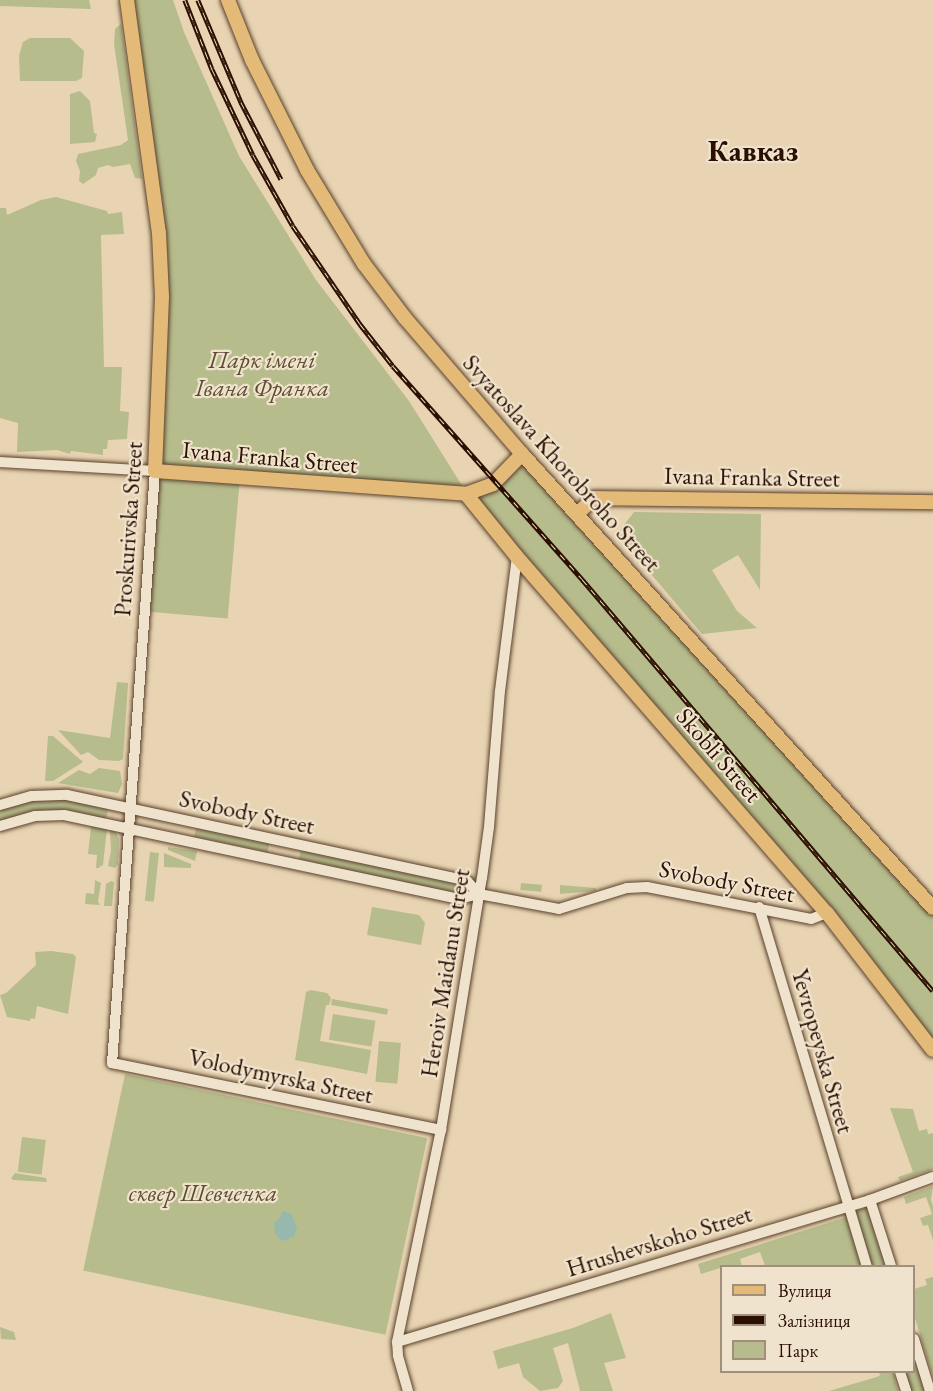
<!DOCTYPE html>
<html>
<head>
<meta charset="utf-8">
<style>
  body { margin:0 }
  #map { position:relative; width:933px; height:1391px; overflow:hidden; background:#e8d4b2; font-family:"EB Garamond",serif }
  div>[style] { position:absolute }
  .green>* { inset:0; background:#b7bc8c; transform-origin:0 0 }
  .water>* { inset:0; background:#97b8ad }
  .roads { filter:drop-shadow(0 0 2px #5a402c) drop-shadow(0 0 2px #5a402c) }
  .minor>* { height:10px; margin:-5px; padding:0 5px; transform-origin:5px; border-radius:5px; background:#f0e3cd }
  .major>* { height:14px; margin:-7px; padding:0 7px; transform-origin:7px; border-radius:7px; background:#e4ba79 }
  .rail>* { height:4.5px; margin-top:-2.25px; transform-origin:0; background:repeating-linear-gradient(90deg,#f0e3cd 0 7px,#2b0f00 0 14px); box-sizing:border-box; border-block:2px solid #2b0f00 }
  span { translate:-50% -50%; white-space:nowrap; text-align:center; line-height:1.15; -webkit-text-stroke:4.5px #f0e3cd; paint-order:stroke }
  .park-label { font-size:24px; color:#5c4c31; font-style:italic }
  .street-label { font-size:24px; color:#2b0f00 }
  .district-label { font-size:30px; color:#2b0f00; font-weight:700 }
  .legend { position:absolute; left:720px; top:1265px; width:195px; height:108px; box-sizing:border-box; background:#f0e3cd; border:2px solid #a18e7b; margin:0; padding:8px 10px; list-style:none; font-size:18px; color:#2b0f00 }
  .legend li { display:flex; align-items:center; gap:12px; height:30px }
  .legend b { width:30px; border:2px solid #a18e7b }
</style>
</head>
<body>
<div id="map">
  <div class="green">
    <div style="clip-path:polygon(0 0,89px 0,91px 9px,0 6px)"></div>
    <div style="clip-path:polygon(131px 0,173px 0,184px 32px,239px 156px,316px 280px,409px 401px,463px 487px,159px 467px,165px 297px)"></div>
    <div style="clip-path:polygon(121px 24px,142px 179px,135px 178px,130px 164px,113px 167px,108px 165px,98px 168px,96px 175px,83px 184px,79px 181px,80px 171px,76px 161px,78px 154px,121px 145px,128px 140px,114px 44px,115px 29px)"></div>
    <div style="clip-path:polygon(70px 38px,84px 51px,82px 78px,76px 81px,20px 81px,19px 56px,23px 42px,30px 38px)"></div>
    <div style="clip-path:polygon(80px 91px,90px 101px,94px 133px,97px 134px,95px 142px,70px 144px,70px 94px)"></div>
    <div style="clip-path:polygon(56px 197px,107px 211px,108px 214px,122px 212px,124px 234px,101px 235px,104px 367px,122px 367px,120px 411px,129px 412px,127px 439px,108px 440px,107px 449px,103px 449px,103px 455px,71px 451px,70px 454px,57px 450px,17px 452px,18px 423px,0 418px,0 208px,6px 208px,7px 215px,41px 200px)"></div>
    <div style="clip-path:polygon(523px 460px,933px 913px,933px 1043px,473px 493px)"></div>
    <div style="left:158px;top:474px;width:82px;height:138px;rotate:5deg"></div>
    <div style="clip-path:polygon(634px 512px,761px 514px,760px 590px,738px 555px,712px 570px,737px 611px,757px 628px,702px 634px,617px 534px)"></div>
    <div style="clip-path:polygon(117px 682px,128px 683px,123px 759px,119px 761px,99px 760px,88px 752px,81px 755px,58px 730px,110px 738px)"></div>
    <div style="clip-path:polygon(48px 736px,53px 736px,83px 762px,53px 781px,45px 781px)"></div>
    <div style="clip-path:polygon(99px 768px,120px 771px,122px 784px,118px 793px,58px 783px,79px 770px,90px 774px)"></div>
    <div style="clip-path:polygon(58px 798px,108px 808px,106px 819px,50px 810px,27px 813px,0 822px,0 810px,24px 802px)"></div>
    <div style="clip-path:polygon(91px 827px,107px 828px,103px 865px,98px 868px,96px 868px,97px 855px,88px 854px)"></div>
    <div style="left:196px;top:828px;width:75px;height:9px;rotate:12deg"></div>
    <div style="clip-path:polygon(110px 830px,115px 831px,119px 839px,118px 864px,115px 868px,108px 866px,111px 851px)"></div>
    <div style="clip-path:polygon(168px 847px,197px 851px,195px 861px,168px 850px)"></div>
    <div style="clip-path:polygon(301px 850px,466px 886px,464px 897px,299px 859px)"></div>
    <div style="left:150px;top:852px;width:9px;height:49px;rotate:6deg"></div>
    <div style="clip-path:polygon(164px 853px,191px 864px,191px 868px,164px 867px)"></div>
    <div style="clip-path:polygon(95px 880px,101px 883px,98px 902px,100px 905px,85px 904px,86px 893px,94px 894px)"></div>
    <div style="clip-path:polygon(111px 881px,114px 882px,112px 906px,104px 906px,106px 884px)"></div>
    <div style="left:521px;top:883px;width:21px;height:7px;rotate:5deg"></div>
    <div style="clip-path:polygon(560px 885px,596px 888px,596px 891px,560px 894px)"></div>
    <div style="clip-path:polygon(372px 907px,419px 915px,425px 923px,421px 945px,367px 935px)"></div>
    <div style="clip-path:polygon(51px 951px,73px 954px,76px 957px,68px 1014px,37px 1006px,35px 1019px,31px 1018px,30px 1021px,7px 1017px,0 995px,6px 993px,36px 965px,35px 952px)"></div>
    <div style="clip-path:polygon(311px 990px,327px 993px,331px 998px,329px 1005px,326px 1005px,320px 1041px,371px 1050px,367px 1074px,295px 1060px,306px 992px)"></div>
    <div style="left:332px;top:999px;width:57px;height:6px;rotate:10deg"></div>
    <div style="left:333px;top:1014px;width:43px;height:26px;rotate:9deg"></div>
    <div style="left:379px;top:1041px;width:22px;height:41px;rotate:5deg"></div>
    <div style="left:125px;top:1074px;width:309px;height:201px;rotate:12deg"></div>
    <div style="clip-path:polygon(890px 1108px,913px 1109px,919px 1131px,927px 1129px,928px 1134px,933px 1133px,933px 1169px,900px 1181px,898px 1177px,913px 1172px)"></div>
    <div style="left:22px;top:1137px;width:24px;height:35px;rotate:7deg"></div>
    <div style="clip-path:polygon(15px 1173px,46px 1178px,47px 1182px,13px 1180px,11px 1178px)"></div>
    <div style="clip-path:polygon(933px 1186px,931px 1200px,933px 1206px,933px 1240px,928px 1225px,923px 1226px,920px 1218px,932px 1214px,926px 1197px,906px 1204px,904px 1197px)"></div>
    <div style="left:869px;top:1207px;width:62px;height:17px;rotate:72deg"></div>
    <div style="clip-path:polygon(847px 1217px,863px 1266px,765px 1266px,760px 1252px,740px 1259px,742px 1266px,722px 1266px,721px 1274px,720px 1268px,701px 1274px,698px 1264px)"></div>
    <div style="clip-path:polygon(933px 1277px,933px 1377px,914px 1315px,914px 1289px,927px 1285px,925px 1279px)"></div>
    <div style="clip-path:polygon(611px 1313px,626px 1358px,604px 1363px,613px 1391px,580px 1391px,568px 1343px,553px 1348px,563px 1381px,558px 1388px,540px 1391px,523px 1377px,519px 1363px,498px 1369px,493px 1351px,573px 1328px)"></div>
    <div style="clip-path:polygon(0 1327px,14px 1332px,16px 1340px,1px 1339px)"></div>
    <div style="clip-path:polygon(914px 1347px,927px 1391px,909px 1391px,903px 1372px,914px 1372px)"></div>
    <div style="clip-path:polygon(879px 1372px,893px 1372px,898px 1391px,829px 1391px,880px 1376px)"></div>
  </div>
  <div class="water">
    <div style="clip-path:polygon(283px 1211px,291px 1214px,297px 1227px,294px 1237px,282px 1241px,275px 1234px,274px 1222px,279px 1219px)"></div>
  </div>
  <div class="roads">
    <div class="minor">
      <div style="left:0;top:462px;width:155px;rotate:3.3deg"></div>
      <div style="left:155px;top:471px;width:594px;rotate:94.15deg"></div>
      <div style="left:112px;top:1063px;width:336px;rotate:11.5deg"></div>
      <div style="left:0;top:805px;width:33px;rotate:-16deg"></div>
      <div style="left:32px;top:796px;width:35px;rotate:-2deg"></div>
      <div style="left:67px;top:795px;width:409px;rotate:12.1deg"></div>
      <div style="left:467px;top:881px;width:18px;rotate:47deg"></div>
      <div style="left:0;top:826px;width:36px;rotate:-16deg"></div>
      <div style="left:35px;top:816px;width:29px;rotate:-2deg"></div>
      <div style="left:64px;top:815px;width:404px;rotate:12deg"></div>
      <div style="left:459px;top:899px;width:21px;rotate:-14deg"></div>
      <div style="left:479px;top:894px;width:81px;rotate:10.6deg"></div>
      <div style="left:559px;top:909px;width:71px;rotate:-17.2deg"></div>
      <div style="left:627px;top:888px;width:20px;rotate:-3deg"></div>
      <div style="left:647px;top:887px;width:167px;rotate:11deg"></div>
      <div style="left:811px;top:919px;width:17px;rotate:-21deg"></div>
      <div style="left:759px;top:907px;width:375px;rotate:73.3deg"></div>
      <div style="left:870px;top:1200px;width:69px;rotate:72.3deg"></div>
      <div style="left:914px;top:1339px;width:54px;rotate:72.9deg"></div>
      <div style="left:397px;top:1342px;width:494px;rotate:-16.7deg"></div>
      <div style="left:870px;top:1200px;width:67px;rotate:-20.1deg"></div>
      <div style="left:900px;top:1372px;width:20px;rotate:72deg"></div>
      <div style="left:408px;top:1391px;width:37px;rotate:-106deg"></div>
      <div style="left:398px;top:1355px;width:13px;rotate:-94deg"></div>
      <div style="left:397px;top:1342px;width:217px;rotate:-78.3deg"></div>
      <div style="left:441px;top:1130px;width:255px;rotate:-80.8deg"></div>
      <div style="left:482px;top:878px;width:51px;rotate:-82.2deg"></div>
      <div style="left:489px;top:827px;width:136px;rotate:-85.4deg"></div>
      <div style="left:500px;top:691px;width:135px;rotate:-82.8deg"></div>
    </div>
    <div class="major">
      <div style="left:127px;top:0;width:235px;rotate:82.2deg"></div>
      <div style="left:159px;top:233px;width:64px;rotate:87.3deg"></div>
      <div style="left:162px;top:297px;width:174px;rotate:92.3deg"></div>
      <div style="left:155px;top:471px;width:312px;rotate:4.2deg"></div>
      <div style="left:466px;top:494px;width:29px;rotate:-20deg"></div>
      <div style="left:493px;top:484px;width:42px;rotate:-46deg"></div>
      <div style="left:228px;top:0;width:65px;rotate:68.2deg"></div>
      <div style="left:252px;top:60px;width:123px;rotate:63.4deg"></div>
      <div style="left:307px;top:170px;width:110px;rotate:58.8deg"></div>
      <div style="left:364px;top:264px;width:68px;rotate:52.8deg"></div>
      <div style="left:405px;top:318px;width:179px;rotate:49.3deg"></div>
      <div style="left:522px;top:454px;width:612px;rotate:47.85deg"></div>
      <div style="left:466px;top:494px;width:81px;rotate:51deg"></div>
      <div style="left:517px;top:557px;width:472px;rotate:49deg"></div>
      <div style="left:827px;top:913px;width:173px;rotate:52.3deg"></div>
      <div style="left:577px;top:514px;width:23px;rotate:-43deg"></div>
      <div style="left:594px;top:498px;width:339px;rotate:0.7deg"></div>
    </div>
  </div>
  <div class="rail">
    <div style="left:185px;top:0;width:74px;rotate:68.6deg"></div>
    <div style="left:212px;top:69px;width:95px;rotate:64.5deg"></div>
    <div style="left:253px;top:155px;width:81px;rotate:60.6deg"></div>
    <div style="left:293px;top:226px;width:119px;rotate:55.6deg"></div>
    <div style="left:360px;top:324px;width:53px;rotate:51.8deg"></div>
    <div style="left:393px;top:366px;width:285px;rotate:48.4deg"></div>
    <div style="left:582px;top:579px;width:541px;rotate:49.57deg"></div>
    <div style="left:198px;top:0;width:111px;rotate:67.1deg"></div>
    <div style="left:241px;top:102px;width:87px;rotate:62.5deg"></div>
  </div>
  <div class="park-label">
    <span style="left:262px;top:374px">Парк імені<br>Івана Франка</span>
    <span style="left:203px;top:1193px">сквер Шевченка</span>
  </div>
  <div class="street-label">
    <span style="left:270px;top:457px;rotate:5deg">Ivana Franka Street</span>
    <span style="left:562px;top:463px;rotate:48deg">Svyatoslava Khorobroho Street</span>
    <span style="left:752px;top:477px;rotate:1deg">Ivana Franka Street</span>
    <span style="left:128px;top:529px;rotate:-86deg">Proskurivska Street</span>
    <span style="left:719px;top:755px;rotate:49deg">Skobli Street</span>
    <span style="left:247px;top:812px;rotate:12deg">Svobody Street</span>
    <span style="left:727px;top:881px;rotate:11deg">Svobody Street</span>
    <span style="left:445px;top:973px;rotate:-81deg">Heroiv Maidanu Street</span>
    <span style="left:823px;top:1051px;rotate:74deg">Yevropeyska Street</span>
    <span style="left:281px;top:1076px;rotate:12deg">Volodymyrska Street</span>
    <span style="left:659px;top:1241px;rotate:-17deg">Hrushevskoho Street</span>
  </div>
  <div class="district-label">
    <span style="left:753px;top:151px">Кавказ</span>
  </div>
  <ul class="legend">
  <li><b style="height:8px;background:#e4ba79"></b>Вулиця</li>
  <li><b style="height:8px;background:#2b0f00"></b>Залізниця</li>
  <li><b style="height:16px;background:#b7bc8c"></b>Парк</li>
  </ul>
</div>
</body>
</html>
